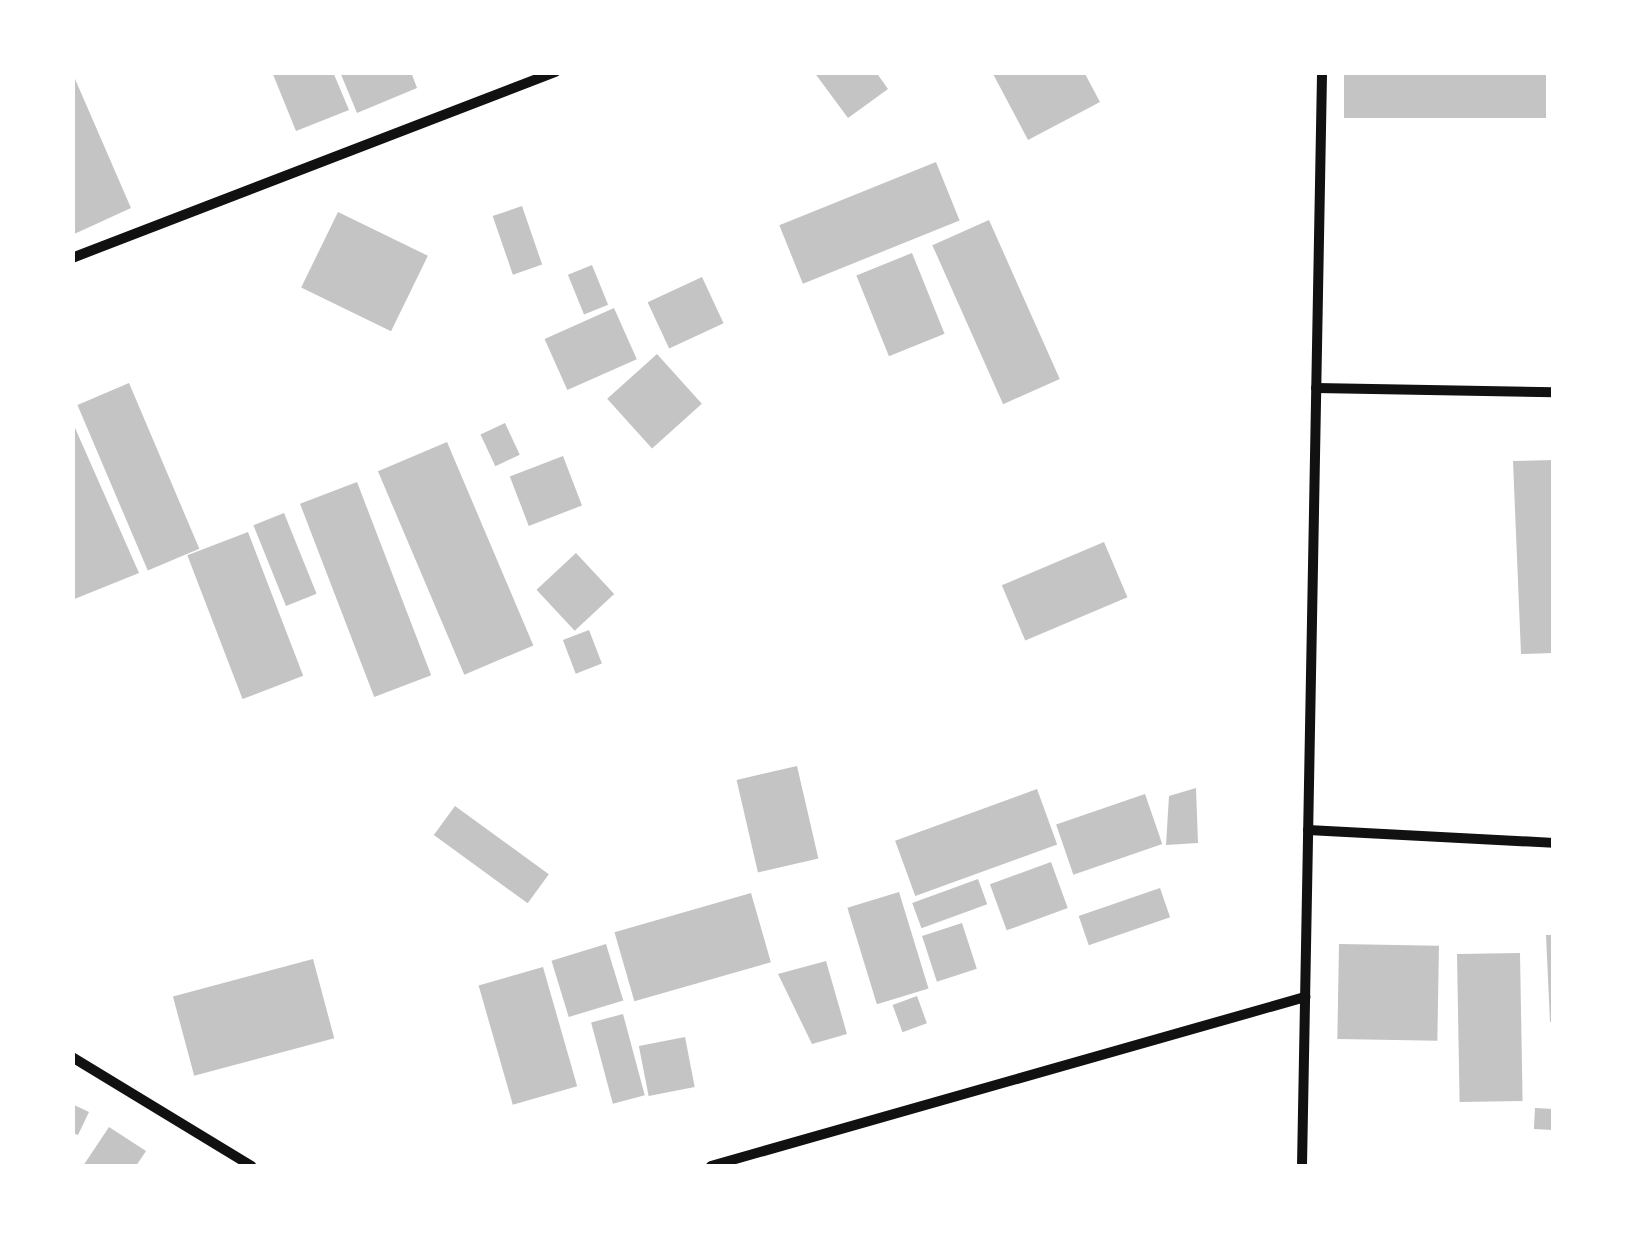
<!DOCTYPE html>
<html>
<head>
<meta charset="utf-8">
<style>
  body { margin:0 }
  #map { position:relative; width:1626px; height:1239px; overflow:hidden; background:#fff; font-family:"Archivo Narrow",sans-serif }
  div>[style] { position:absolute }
  .building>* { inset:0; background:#c4c4c4; transform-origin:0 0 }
  .minor>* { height:10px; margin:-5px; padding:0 5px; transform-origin:5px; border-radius:5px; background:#111 }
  span { translate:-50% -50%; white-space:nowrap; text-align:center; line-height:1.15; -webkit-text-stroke:10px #fff; paint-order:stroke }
  .frame { position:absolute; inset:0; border:75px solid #fff; pointer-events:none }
</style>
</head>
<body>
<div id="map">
  <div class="building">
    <div style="clip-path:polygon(72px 72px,131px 208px,72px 235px)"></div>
    <div style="clip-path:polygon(272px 72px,333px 72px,349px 110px,296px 131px)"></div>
    <div style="clip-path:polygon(340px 72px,411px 72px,417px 88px,357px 113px)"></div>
    <div style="clip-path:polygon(814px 72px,876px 72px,888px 89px,848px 118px)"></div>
    <div style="clip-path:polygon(992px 72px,1084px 72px,1100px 102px,1028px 140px)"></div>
    <div style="left:1344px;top:72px;width:202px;height:46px"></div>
    <div style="left:936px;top:162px;width:63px;height:169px;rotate:68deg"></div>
    <div style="left:522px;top:206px;width:62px;height:31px;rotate:71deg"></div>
    <div style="left:338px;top:212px;width:100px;height:84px;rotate:26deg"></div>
    <div style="left:989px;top:220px;width:174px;height:62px;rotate:66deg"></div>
    <div style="left:912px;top:253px;width:87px;height:60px;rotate:68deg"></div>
    <div style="left:592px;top:265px;width:43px;height:26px;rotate:68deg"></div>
    <div style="left:702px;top:277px;width:51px;height:60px;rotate:65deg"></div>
    <div style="left:614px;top:308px;width:56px;height:76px;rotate:66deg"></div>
    <div style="left:657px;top:354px;width:67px;height:67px;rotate:48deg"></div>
    <div style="left:129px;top:383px;width:180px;height:56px;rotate:67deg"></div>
    <div style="clip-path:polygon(72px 421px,139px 573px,72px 600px)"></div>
    <div style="left:505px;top:423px;width:35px;height:27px;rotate:65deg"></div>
    <div style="left:447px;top:442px;width:221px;height:75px;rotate:67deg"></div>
    <div style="left:563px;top:456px;width:53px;height:57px;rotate:69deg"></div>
    <div style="clip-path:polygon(1554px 460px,1554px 653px,1521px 654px,1513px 461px)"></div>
    <div style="left:357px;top:482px;width:207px;height:61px;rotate:69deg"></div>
    <div style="left:284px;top:513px;width:87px;height:33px;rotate:68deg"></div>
    <div style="left:248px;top:532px;width:154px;height:65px;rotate:69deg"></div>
    <div style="left:1104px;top:542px;width:60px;height:111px;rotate:67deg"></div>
    <div style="left:576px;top:553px;width:56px;height:54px;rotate:47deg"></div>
    <div style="left:589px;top:630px;width:36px;height:28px;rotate:69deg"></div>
    <div style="left:797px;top:766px;width:95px;height:62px;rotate:77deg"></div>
    <div style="clip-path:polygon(1196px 788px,1198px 843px,1166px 845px,1169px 796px)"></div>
    <div style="left:1037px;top:789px;width:59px;height:151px;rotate:70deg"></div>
    <div style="left:1145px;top:794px;width:53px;height:94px;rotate:71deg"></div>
    <div style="left:455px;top:806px;width:116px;height:36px;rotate:36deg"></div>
    <div style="left:1051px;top:862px;width:49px;height:65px;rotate:70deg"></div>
    <div style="left:978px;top:879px;width:27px;height:70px;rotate:70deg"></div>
    <div style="left:1160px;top:888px;width:31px;height:86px;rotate:71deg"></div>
    <div style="left:899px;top:892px;width:101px;height:54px;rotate:73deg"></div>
    <div style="left:751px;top:893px;width:72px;height:142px;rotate:74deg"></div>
    <div style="left:962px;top:923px;width:48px;height:42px;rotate:72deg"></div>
    <div style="clip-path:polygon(1546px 935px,1554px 935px,1554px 1022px,1550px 1022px)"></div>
    <div style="left:606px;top:944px;width:59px;height:57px;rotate:73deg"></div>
    <div style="left:1339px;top:944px;width:100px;height:95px;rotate:1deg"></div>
    <div style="left:1520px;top:953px;width:148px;height:63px;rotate:89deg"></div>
    <div style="left:313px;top:959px;width:82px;height:145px;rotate:75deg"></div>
    <div style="clip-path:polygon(826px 961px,847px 1034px,812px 1044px,778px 974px)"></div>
    <div style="left:543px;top:967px;width:124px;height:67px;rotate:74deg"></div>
    <div style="left:917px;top:996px;width:29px;height:26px;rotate:70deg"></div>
    <div style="left:623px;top:1014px;width:84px;height:33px;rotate:75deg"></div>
    <div style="left:685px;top:1037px;width:51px;height:47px;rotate:79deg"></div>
    <div style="clip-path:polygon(72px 1104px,89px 1112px,78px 1135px,72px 1133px)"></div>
    <div style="left:1535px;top:1108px;width:19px;height:21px;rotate:3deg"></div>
    <div style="clip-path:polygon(109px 1127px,146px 1151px,136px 1166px,83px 1166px)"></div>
  </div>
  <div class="minor">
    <div style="left:72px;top:258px;width:518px;rotate:-21.06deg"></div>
    <div style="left:1316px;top:388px;width:238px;rotate:1deg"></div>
    <div style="left:1308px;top:830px;width:246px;rotate:3deg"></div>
    <div style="left:72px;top:1057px;width:210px;rotate:31.3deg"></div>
    <div style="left:711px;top:1166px;width:618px;rotate:-15.88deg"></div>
    <div style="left:1302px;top:1166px;width:1094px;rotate:-88.95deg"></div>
  </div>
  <div class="frame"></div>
</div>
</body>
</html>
